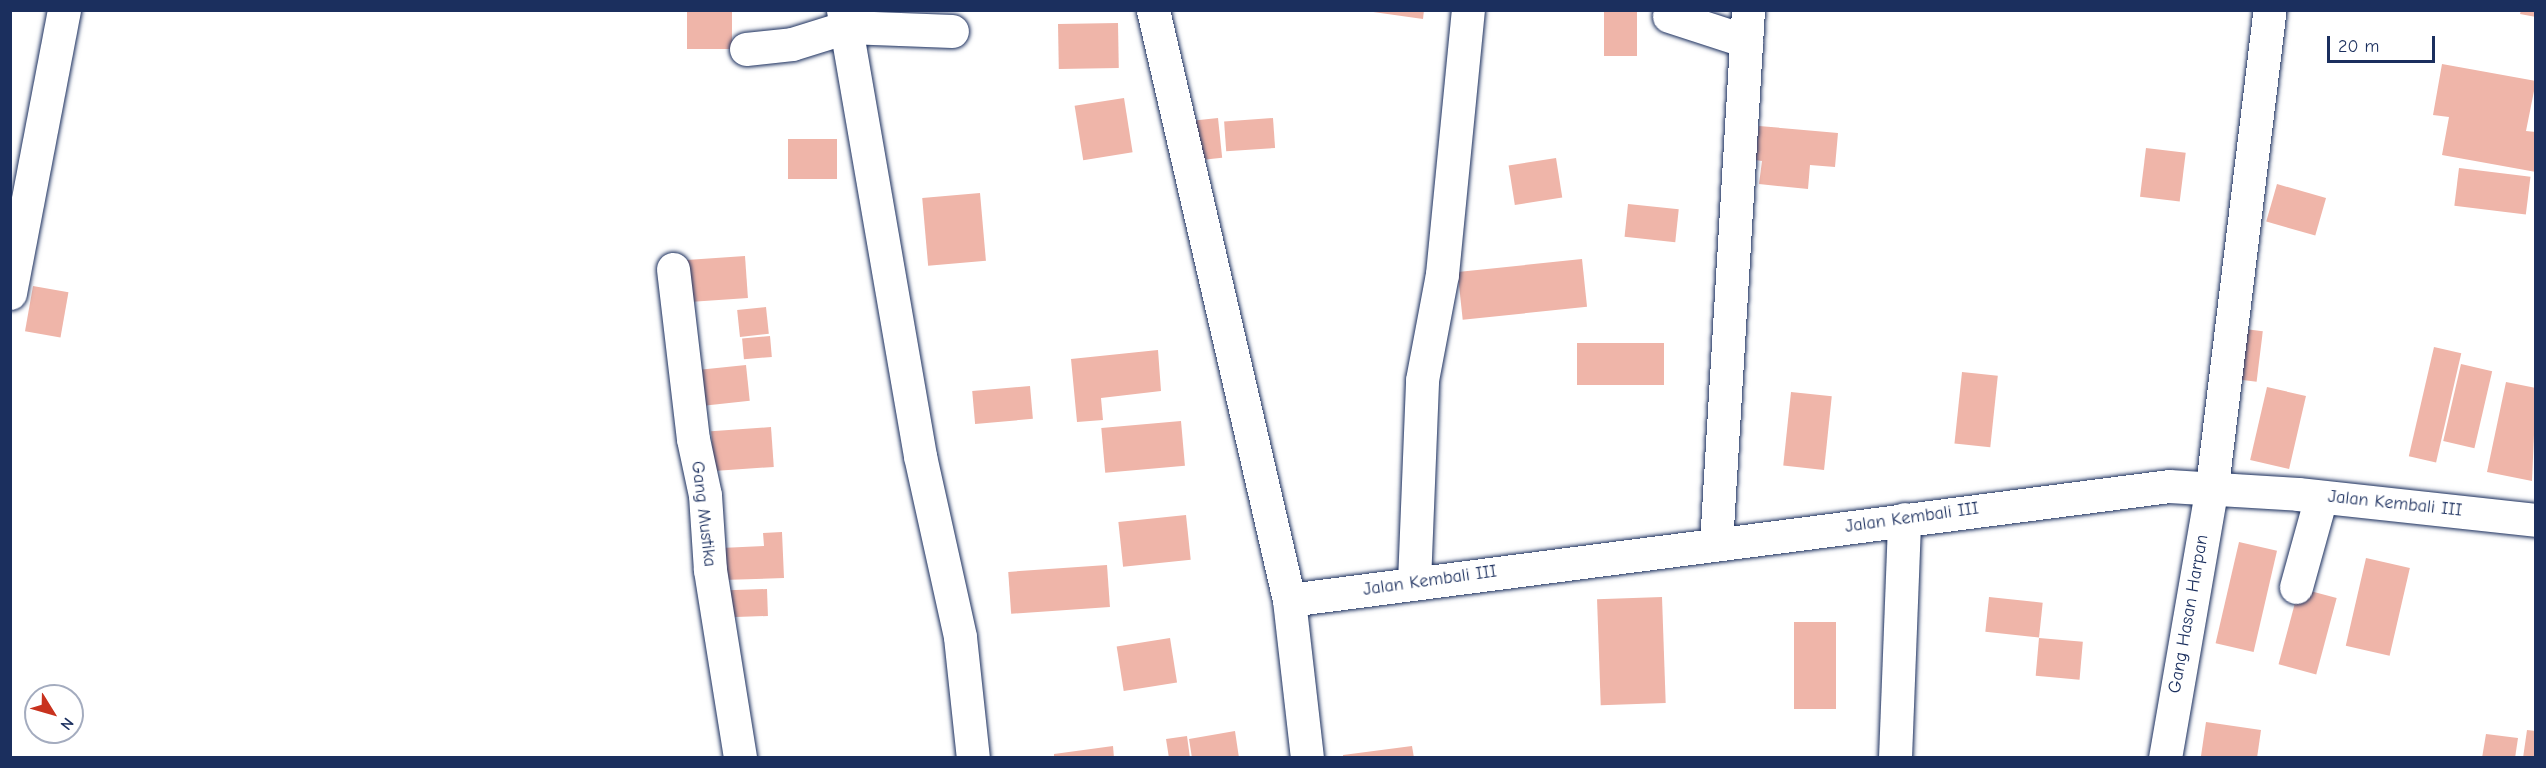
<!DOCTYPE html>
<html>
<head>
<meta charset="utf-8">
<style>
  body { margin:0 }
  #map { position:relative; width:2546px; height:768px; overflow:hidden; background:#fff; font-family:"Comic Neue",sans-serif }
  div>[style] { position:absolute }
  .building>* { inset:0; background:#efb5a9; transform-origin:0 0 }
  .roads { filter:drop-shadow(0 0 2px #1b2f5e) drop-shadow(0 0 2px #1b2f5e) }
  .minor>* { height:33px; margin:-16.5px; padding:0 16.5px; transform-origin:16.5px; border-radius:16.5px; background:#fff }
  span { translate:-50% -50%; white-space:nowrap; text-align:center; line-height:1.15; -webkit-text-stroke:4.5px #fff; paint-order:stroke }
  .street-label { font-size:18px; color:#1b2f5e }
  .frame { position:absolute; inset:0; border:12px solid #1b2f5e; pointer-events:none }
  .north { position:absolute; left:24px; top:684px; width:60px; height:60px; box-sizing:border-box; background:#fff; border:2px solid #a4acbf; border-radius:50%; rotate:127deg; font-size:16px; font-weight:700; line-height:24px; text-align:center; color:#1b2f5e }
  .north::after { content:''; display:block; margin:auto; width:21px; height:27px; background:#c8321e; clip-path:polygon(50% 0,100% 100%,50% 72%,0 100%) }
  .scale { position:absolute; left:2327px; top:36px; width:108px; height:27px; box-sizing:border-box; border:3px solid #1b2f5e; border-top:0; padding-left:8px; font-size:18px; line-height:21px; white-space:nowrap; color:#1b2f5e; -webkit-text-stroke:4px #fff; paint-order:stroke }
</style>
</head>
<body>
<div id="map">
  <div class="building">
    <div style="left:687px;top:10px;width:45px;height:39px"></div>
    <div style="clip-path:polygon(1359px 10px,1424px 10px,1423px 19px)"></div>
    <div style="left:1604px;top:10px;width:33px;height:46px"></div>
    <div style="clip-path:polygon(2521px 10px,2536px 10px,2536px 17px,2520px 14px)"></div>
    <div style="left:1118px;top:23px;width:45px;height:60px;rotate:89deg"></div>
    <div style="clip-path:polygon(2442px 64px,2536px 81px,2526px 131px,2536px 132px,2536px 172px,2442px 155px,2449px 117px,2433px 115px)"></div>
    <div style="left:1124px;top:98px;width:55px;height:50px;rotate:81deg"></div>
    <div style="left:1218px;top:118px;width:40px;height:33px;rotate:84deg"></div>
    <div style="left:1273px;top:118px;width:30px;height:49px;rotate:86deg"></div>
    <div style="clip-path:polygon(1759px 126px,1838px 133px,1835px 167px,1810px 165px,1808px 189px,1759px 184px,1762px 161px,1755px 160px)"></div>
    <div style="left:837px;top:139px;width:40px;height:49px;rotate:90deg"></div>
    <div style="left:2146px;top:148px;width:40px;height:49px;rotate:7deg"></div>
    <div style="left:1556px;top:158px;width:40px;height:48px;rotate:81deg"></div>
    <div style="left:2459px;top:168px;width:72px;height:38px;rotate:7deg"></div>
    <div style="left:2277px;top:184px;width:51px;height:39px;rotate:16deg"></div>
    <div style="left:980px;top:193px;width:68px;height:58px;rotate:85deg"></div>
    <div style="left:1628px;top:204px;width:51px;height:33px;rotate:6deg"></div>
    <div style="left:745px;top:256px;width:42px;height:66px;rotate:86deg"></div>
    <div style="left:1582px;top:259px;width:48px;height:125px;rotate:84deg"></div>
    <div style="left:33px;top:286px;width:36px;height:46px;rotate:10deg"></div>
    <div style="left:766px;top:307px;width:27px;height:29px;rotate:84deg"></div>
    <div style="left:2237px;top:328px;width:26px;height:51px;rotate:7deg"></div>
    <div style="left:770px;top:336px;width:21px;height:28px;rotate:85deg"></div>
    <div style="left:1577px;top:343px;width:87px;height:42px"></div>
    <div style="left:2434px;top:347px;width:28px;height:112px;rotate:13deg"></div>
    <div style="clip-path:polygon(1158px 350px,1161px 391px,1101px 398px,1103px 420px,1077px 422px,1071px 359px)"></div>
    <div style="left:2461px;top:364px;width:32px;height:79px;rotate:13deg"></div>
    <div style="left:746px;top:365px;width:36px;height:44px;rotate:84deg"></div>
    <div style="left:1962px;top:372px;width:36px;height:72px;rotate:6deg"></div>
    <div style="clip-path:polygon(2506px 382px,2536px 388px,2532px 481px,2487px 472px)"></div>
    <div style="left:1030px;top:386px;width:33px;height:58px;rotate:85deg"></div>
    <div style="left:2267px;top:387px;width:40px;height:75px;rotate:13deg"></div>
    <div style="left:1791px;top:392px;width:41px;height:74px;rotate:6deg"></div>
    <div style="left:1181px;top:421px;width:45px;height:80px;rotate:85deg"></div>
    <div style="left:771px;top:427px;width:40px;height:60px;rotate:86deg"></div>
    <div style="left:1186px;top:515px;width:45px;height:68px;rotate:84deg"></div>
    <div style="clip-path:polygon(782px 532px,784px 578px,722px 580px,721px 548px,764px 546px,763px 533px)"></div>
    <div style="left:2239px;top:542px;width:39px;height:104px;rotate:13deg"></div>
    <div style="left:2366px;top:558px;width:45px;height:90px;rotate:13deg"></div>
    <div style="left:1107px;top:565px;width:42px;height:99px;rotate:86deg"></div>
    <div style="left:2299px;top:588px;width:39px;height:79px;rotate:15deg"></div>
    <div style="left:767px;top:589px;width:27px;height:46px;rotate:88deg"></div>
    <div style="left:1662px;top:597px;width:106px;height:65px;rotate:88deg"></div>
    <div style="left:1989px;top:597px;width:54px;height:35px;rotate:6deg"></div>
    <div style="left:1794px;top:622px;width:42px;height:87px"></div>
    <div style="left:1170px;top:638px;width:45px;height:54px;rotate:81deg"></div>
    <div style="left:2039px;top:638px;width:44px;height:38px;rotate:5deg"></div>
    <div style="clip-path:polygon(2206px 722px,2261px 730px,2257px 758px,2201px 756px)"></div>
    <div style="clip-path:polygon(2527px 730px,2536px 731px,2536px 758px,2523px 758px)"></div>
    <div style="clip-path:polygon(1235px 731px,1239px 758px,1192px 758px,1189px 739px)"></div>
    <div style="clip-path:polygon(2486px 734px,2518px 738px,2515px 758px,2482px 758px)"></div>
    <div style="clip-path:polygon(1187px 736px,1190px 758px,1169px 758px,1166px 739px)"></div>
    <div style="clip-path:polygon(1113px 746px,1114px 758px,1054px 758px,1054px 754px)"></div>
    <div style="clip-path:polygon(1412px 746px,1414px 758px,1343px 758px,1343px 755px)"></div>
  </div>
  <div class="roads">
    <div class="minor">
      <div style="left:843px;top:10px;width:453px;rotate:80.2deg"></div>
      <div style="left:920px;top:456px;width:185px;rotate:77.5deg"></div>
      <div style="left:960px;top:637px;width:122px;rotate:83.9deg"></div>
      <div style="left:1153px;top:10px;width:605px;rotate:77.02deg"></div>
      <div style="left:1289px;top:600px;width:159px;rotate:83.5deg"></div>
      <div style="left:1669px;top:16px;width:81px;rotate:18deg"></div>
      <div style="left:746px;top:49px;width:46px;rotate:-6.2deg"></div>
      <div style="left:792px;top:44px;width:58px;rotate:-17.2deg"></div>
      <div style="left:847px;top:27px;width:105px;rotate:2.2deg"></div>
      <div style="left:673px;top:269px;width:171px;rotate:83.3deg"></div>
      <div style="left:693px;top:439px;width:57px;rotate:77.9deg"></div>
      <div style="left:705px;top:495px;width:75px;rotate:86.2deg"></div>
      <div style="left:710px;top:570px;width:190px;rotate:80.9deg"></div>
      <div style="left:10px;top:293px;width:288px;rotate:-79.2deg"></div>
      <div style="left:1716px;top:544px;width:535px;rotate:-86.57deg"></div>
      <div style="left:1414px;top:582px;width:202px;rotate:-87.7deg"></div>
      <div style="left:1422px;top:380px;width:108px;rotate:-79.3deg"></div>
      <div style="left:1442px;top:274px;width:265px;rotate:-84.4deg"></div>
      <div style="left:2296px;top:587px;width:93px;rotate:-74.5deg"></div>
      <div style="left:1289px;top:600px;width:887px;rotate:-7.38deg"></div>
      <div style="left:2169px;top:486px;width:129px;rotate:3.5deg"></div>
      <div style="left:2298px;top:494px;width:239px;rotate:6.2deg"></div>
      <div style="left:1895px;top:758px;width:239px;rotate:-87.8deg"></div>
      <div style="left:2165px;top:758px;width:276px;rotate:-80.2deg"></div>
      <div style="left:2212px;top:486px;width:480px;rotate:-83.1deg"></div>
    </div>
  </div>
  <div class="street-label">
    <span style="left:2395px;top:504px;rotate:6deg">Jalan Kembali III</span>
    <span style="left:703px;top:514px;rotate:83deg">Gang Mustika</span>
    <span style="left:1912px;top:518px;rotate:-8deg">Jalan Kembali III</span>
    <span style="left:1430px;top:581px;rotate:-8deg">Jalan Kembali III</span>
    <span style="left:2189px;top:614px;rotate:-80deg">Gang Hasan Harpan</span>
  </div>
  <div class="frame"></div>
  <div class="north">N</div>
  <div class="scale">20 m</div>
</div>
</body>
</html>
